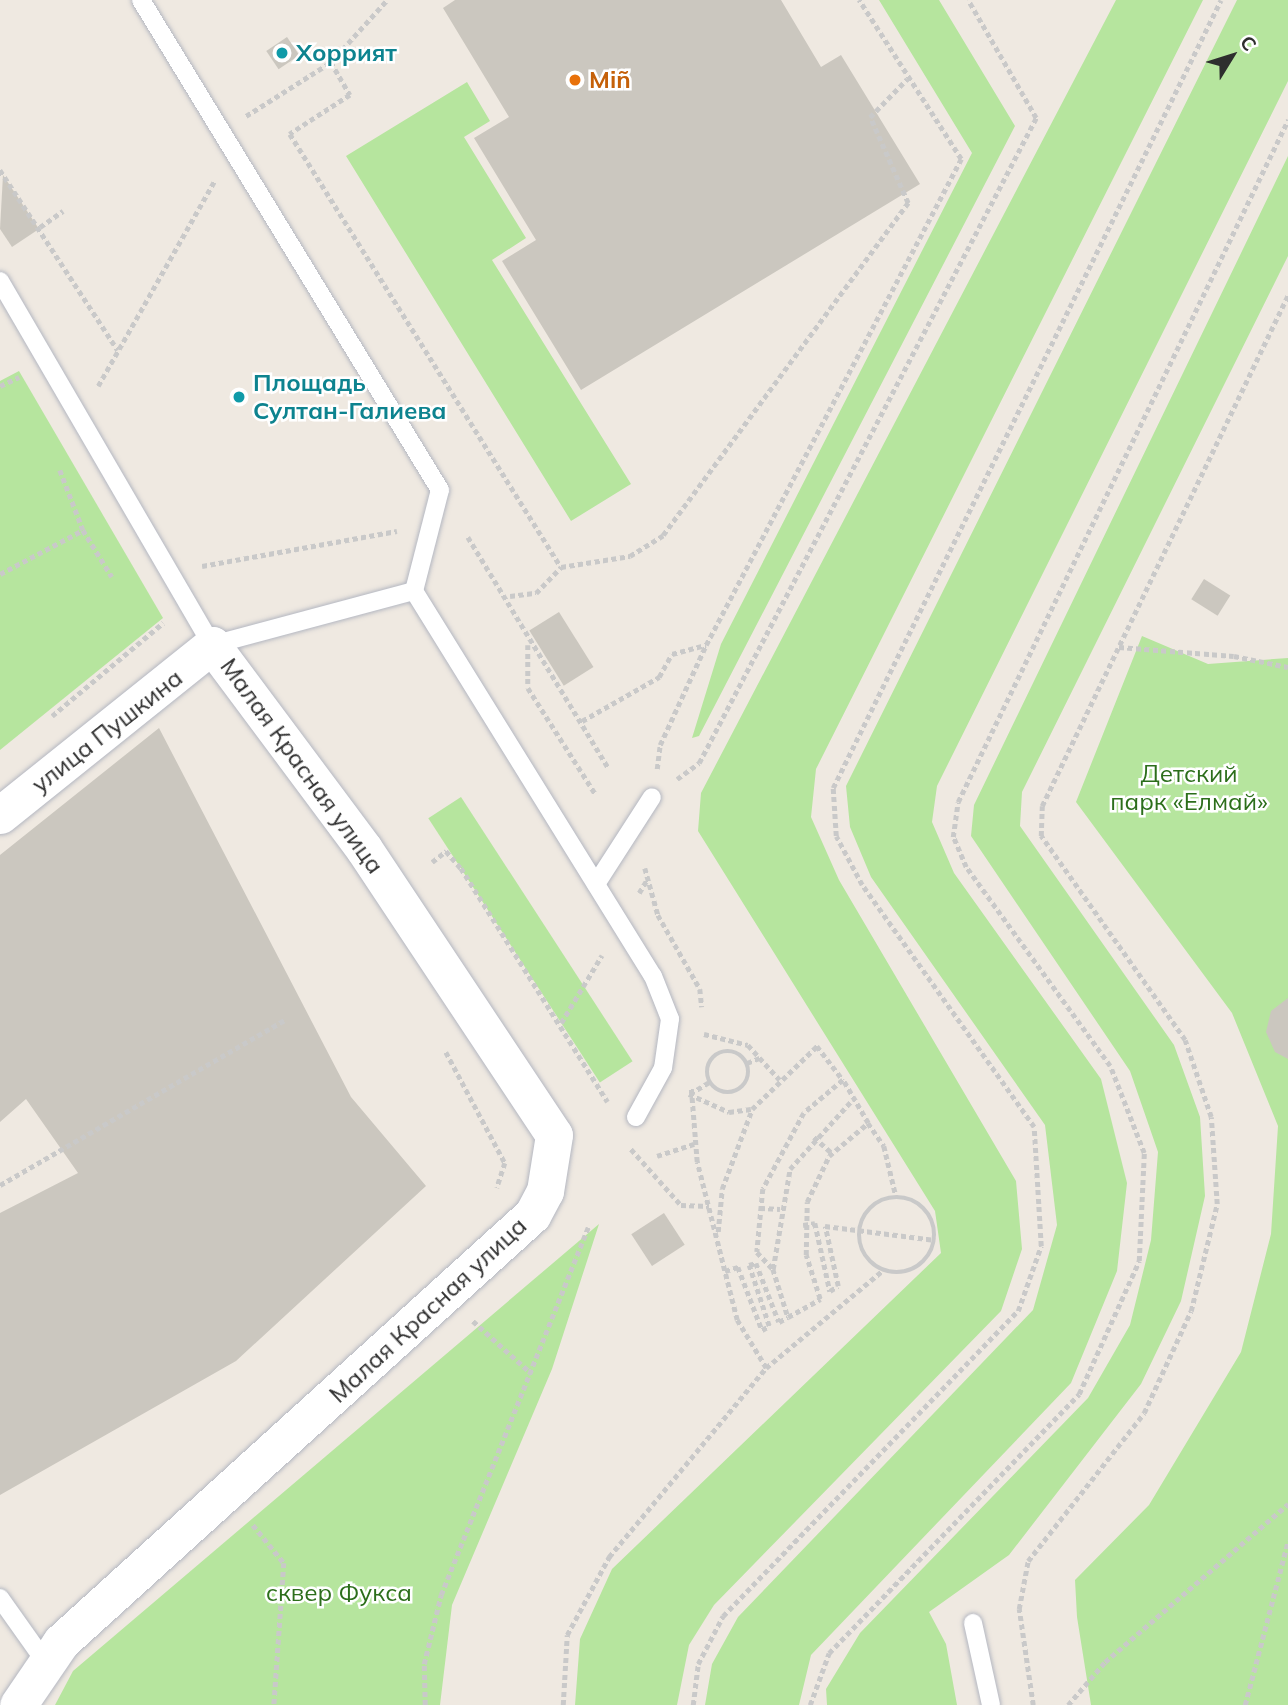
<!DOCTYPE html>
<html>
<head>
<meta charset="utf-8">
<style>
  body { margin:0 }
  #map { position:relative; width:1288px; height:1705px; overflow:hidden; background:#efe9e1; font-family:Mulish,sans-serif }
  div>[style] { position:absolute }
  .green>* { inset:0; background:#b6e59e; transform-origin:0 0 }
  .building>* { inset:0; background:#cbc7bf; transform-origin:0 0 }
  .path>* { height:4.5px; margin-top:-2.25px; transform-origin:0; background:repeating-linear-gradient(90deg,#c9c9c9 0 5px,transparent 0 8.5px) }
  .path>.ring { margin:-2.25px; padding:0; box-sizing:content-box; background:none; border:4.5px solid #c9c9c9; border-radius:50% }
  .roads { filter:drop-shadow(0 0 2px #b4b7c1) drop-shadow(0 0 2px #b4b7c1) }
  .lane>* { height:18px; margin:-9px; padding:0 9px; transform-origin:9px; border-radius:9px; background:#fff }
  .street>* { height:37px; margin:-18.5px; padding:0 18.5px; transform-origin:18.5px; border-radius:18.5px; background:#fff }
  .dots>* { width:19px; height:19px; translate:-50% -50%; box-sizing:border-box; border:4px solid #fff; border-radius:50% }
  span { translate:-50% -50%; white-space:nowrap; text-align:center; line-height:1.15; -webkit-text-stroke:5px #fff; paint-order:stroke }
  .culture-label { font-size:24px; color:#0d838f; font-weight:700 }
  .left { translate:0 -50%; text-align:left }
  .food-label { font-size:24px; color:#c56008; font-weight:700 }
  .street-label { font-size:24px; color:#2e2e2e }
  .park-label { font-size:24px; color:#2c6e1b }
  .north { position:absolute; left:1197px; top:21px; width:70px; height:70px; -webkit-text-stroke:5px #fff; paint-order:stroke; rotate:52deg; font-size:19px; font-weight:700; line-height:28px; text-align:center; color:#2e2e2e }
  .north::after { content:''; display:block; margin:auto; width:24px; height:32px; background:#2e2e2e; clip-path:polygon(50% 0,100% 100%,50% 72%,0 100%) }
</style>
</head>
<body>
<div id="map">
  <div class="green">
    <div style="clip-path:polygon(879px 0,939px 0,1015px 126px,699px 736px,692px 738px,721px 644px,972px 153px)"></div>
    <div style="clip-path:polygon(1116px 0,1203px 0,816px 769px,811px 817px,839px 880px,1016px 1181px,1022px 1249px,1001px 1311px,714px 1605px,689px 1645px,677px 1705px,575px 1705px,580px 1639px,612px 1569px,941px 1253px,935px 1211px,698px 831px,701px 793px)"></div>
    <div style="clip-path:polygon(1237px 0,1288px 0,1288px 81px,937px 786px,932px 822px,954px 873px,1101px 1079px,1127px 1183px,1117px 1271px,1071px 1383px,811px 1655px,799px 1705px,705px 1705px,712px 1664px,738px 1617px,1033px 1310px,1057px 1225px,1045px 1125px,871px 877px,850px 827px,846px 786px)"></div>
    <div style="clip-path:polygon(467px 82px,490px 121px,464px 137px,526px 238px,492px 260px,631px 484px,571px 521px,346px 156px)"></div>
    <div style="clip-path:polygon(1288px 156px,1288px 256px,1022px 792px,1020px 826px,1174px 1045px,1200px 1117px,1205px 1196px,1181px 1301px,1141px 1384px,1009px 1555px,929px 1612px,946px 1644px,957px 1705px,827px 1705px,826px 1689px,860px 1633px,1088px 1398px,1130px 1325px,1151px 1240px,1158px 1152px,1130px 1071px,971px 836px,974px 805px)"></div>
    <div style="clip-path:polygon(19px 371px,163px 618px,0 750px,0 381px)"></div>
    <div style="clip-path:polygon(1142px 636px,1208px 664px,1288px 658px,1288px 1705px,1091px 1705px,1077px 1617px,1075px 1580px,1149px 1505px,1241px 1352px,1271px 1234px,1278px 1126px,1232px 1013px,1076px 802px)"></div>
    <div style="left:461px;top:797px;width:315px;height:39px;rotate:57deg"></div>
    <div style="clip-path:polygon(599px 1224px,552px 1369px,452px 1605px,440px 1705px,55px 1705px,73px 1671px)"></div>
  </div>
  <div class="building">
    <div style="clip-path:polygon(455px 0,781px 0,821px 67px,841px 55px,920px 184px,581px 390px,502px 261px,536px 240px,474px 138px,509px 117px,443px 8px)"></div>
    <div style="left:287px;top:37px;width:22px;height:25px;rotate:56deg"></div>
    <div style="clip-path:polygon(3px 175px,39px 229px,12px 247px,0 229px)"></div>
    <div style="left:1204px;top:579px;width:31px;height:24px;rotate:32deg"></div>
    <div style="left:559px;top:612px;width:65px;height:35px;rotate:58deg"></div>
    <div style="clip-path:polygon(159px 728px,351px 1097px,426px 1186px,236px 1361px,0 1495px,0 1213px,78px 1173px,26px 1099px,0 1122px,0 855px)"></div>
    <div style="clip-path:polygon(1288px 998px,1288px 1059px,1275px 1052px,1266px 1032px,1271px 1011px)"></div>
    <div style="left:664px;top:1213px;width:38px;height:39px;rotate:57deg"></div>
  </div>
  <div class="path">
    <div style="left:331px;top:62px;width:38px;rotate:60deg"></div>
    <div style="left:350px;top:95px;width:72px;rotate:147deg"></div>
    <div style="left:290px;top:134px;width:511px;rotate:57.96deg"></div>
    <div style="left:246px;top:116px;width:101px;rotate:-32.4deg"></div>
    <div style="left:331px;top:62px;width:84px;rotate:-47.9deg"></div>
    <div style="left:0;top:170px;width:215px;rotate:56.8deg"></div>
    <div style="left:40px;top:227px;width:28px;rotate:-35deg"></div>
    <div style="left:0;top:386px;width:21px;rotate:-25deg"></div>
    <div style="left:98px;top:386px;width:237px;rotate:-60.4deg"></div>
    <div style="left:60px;top:470px;width:64px;rotate:69deg"></div>
    <div style="left:83px;top:530px;width:55px;rotate:58.3deg"></div>
    <div style="left:468px;top:537px;width:269px;rotate:58.7deg"></div>
    <div style="left:202px;top:566px;width:198px;rotate:-10.2deg"></div>
    <div style="left:0;top:574px;width:94px;rotate:-27.9deg"></div>
    <div style="left:510px;top:596px;width:26px;rotate:-7deg"></div>
    <div style="left:536px;top:593px;width:36px;rotate:-46deg"></div>
    <div style="left:561px;top:567px;width:70px;rotate:-9.1deg"></div>
    <div style="left:630px;top:556px;width:39px;rotate:-32deg"></div>
    <div style="left:663px;top:535px;width:413px;rotate:-53.6deg"></div>
    <div style="left:908px;top:203px;width:94px;rotate:-113.8deg"></div>
    <div style="left:870px;top:117px;width:53px;rotate:-45.8deg"></div>
    <div style="left:528px;top:645px;width:43px;rotate:90deg"></div>
    <div style="left:528px;top:688px;width:125px;rotate:57.5deg"></div>
    <div style="left:1119px;top:647px;width:115px;rotate:4.5deg"></div>
    <div style="left:1234px;top:656px;width:55px;rotate:11.5deg"></div>
    <div style="left:52px;top:716px;width:145px;rotate:-40deg"></div>
    <div style="left:582px;top:721px;width:89px;rotate:-29.7deg"></div>
    <div style="left:659px;top:677px;width:26px;rotate:-61deg"></div>
    <div style="left:672px;top:654px;width:35px;rotate:-15deg"></div>
    <div style="left:657px;top:769px;width:24px;rotate:-83deg"></div>
    <div style="left:660px;top:745px;width:110px;rotate:-65.3deg"></div>
    <div style="left:706px;top:645px;width:549px;rotate:-62.31deg"></div>
    <div style="left:961px;top:159px;width:189px;rotate:-122.7deg"></div>
    <div style="left:677px;top:779px;width:27px;rotate:-36deg"></div>
    <div style="left:699px;top:763px;width:728px;rotate:-62.41deg"></div>
    <div style="left:1036px;top:118px;width:136px;rotate:-120deg"></div>
    <div style="left:432px;top:862px;width:18px;rotate:-38deg"></div>
    <div style="left:446px;top:851px;width:23px;rotate:49deg"></div>
    <div style="left:461px;top:868px;width:276px;rotate:57.9deg"></div>
    <div style="left:645px;top:868px;width:49px;rotate:74.5deg"></div>
    <div style="left:658px;top:915px;width:85px;rotate:60.4deg"></div>
    <div style="left:700px;top:989px;width:18px;rotate:84deg"></div>
    <div style="left:639px;top:893px;width:17px;rotate:-59deg"></div>
    <div style="left:561px;top:1023px;width:79px;rotate:-58.9deg"></div>
    <div style="left:704px;top:1034px;width:45px;rotate:14deg"></div>
    <div style="left:748px;top:1045px;width:47px;rotate:47.6deg"></div>
    <div class="ring" style="left:707px;top:1051px;width:37.5px;height:37.5px"></div>
    <div style="left:446px;top:1052px;width:126px;rotate:62deg"></div>
    <div style="left:505px;top:1163px;width:26px;rotate:108deg"></div>
    <div style="left:747px;top:1063px;width:16px;rotate:-22deg"></div>
    <div style="left:689px;top:1094px;width:44px;rotate:24.2deg"></div>
    <div style="left:729px;top:1112px;width:22px;rotate:-8deg"></div>
    <div style="left:690px;top:1094px;width:22px;rotate:-32deg"></div>
    <div style="left:868px;top:1123px;width:28px;rotate:55deg"></div>
    <div style="left:884px;top:1146px;width:51px;rotate:76.5deg"></div>
    <div style="left:814px;top:1137px;width:25px;rotate:42deg"></div>
    <div style="left:631px;top:1149px;width:75px;rotate:48.2deg"></div>
    <div style="left:681px;top:1205px;width:28px;rotate:2deg"></div>
    <div style="left:657px;top:1156px;width:39px;rotate:-18deg"></div>
    <div style="left:0;top:1185px;width:329px;rotate:-30.1deg"></div>
    <div class="ring" style="left:859px;top:1197px;width:71.5px;height:71.5px"></div>
    <div style="left:760px;top:1208px;width:20px;rotate:3deg"></div>
    <div style="left:803px;top:1225px;width:12px;rotate:-9deg"></div>
    <div style="left:815px;top:1223px;width:70px;rotate:77.6deg"></div>
    <div style="left:830px;top:1291px;width:9px;rotate:-32deg"></div>
    <div style="left:838px;top:1286px;width:61px;rotate:-102.2deg"></div>
    <div style="left:825px;top:1226px;width:111px;rotate:7.3deg"></div>
    <div style="left:718px;top:1232px;width:43px;rotate:-84.7deg"></div>
    <div style="left:722px;top:1189px;width:85px;rotate:-69.4deg"></div>
    <div style="left:752px;top:1109px;width:91px;rotate:-44.1deg"></div>
    <div style="left:817px;top:1046px;width:43px;rotate:52.6deg"></div>
    <div style="left:773px;top:1269px;width:101px;rotate:-80.4deg"></div>
    <div style="left:790px;top:1169px;width:94px;rotate:-48deg"></div>
    <div style="left:725px;top:1271px;width:14px;rotate:-17deg"></div>
    <div style="left:738px;top:1267px;width:67px;rotate:69.1deg"></div>
    <div style="left:762px;top:1330px;width:8px;rotate:-30deg"></div>
    <div style="left:769px;top:1326px;width:64px;rotate:-108.2deg"></div>
    <div style="left:749px;top:1265px;width:7px;rotate:-16deg"></div>
    <div style="left:756px;top:1263px;width:63px;rotate:68.7deg"></div>
    <div style="left:779px;top:1322px;width:10px;rotate:-29deg"></div>
    <div style="left:788px;top:1317px;width:37px;rotate:-29deg"></div>
    <div style="left:820px;top:1299px;width:46px;rotate:-107.7deg"></div>
    <div style="left:806px;top:1255px;width:53px;rotate:-88.9deg"></div>
    <div style="left:807px;top:1202px;width:51px;rotate:-64.4deg"></div>
    <div style="left:829px;top:1156px;width:51px;rotate:-40.2deg"></div>
    <div style="left:868px;top:1123px;width:50px;rotate:-120.2deg"></div>
    <div style="left:843px;top:1080px;width:51px;rotate:139.8deg"></div>
    <div style="left:804px;top:1113px;width:86px;rotate:118.3deg"></div>
    <div style="left:763px;top:1189px;width:63px;rotate:95.4deg"></div>
    <div style="left:757px;top:1252px;width:23px;rotate:47deg"></div>
    <div style="left:773px;top:1269px;width:50px;rotate:72.6deg"></div>
    <div style="left:473px;top:1321px;width:79px;rotate:41.9deg"></div>
    <div style="left:766px;top:1368px;width:153px;rotate:-39.9deg"></div>
    <div style="left:253px;top:1525px;width:49px;rotate:50.8deg"></div>
    <div style="left:284px;top:1563px;width:142px;rotate:94deg"></div>
    <div style="left:425px;top:1705px;width:41px;rotate:-91.4deg"></div>
    <div style="left:424px;top:1664px;width:71px;rotate:-76.2deg"></div>
    <div style="left:441px;top:1595px;width:396px;rotate:-68.2deg"></div>
    <div style="left:563px;top:1705px;width:70px;rotate:-86.7deg"></div>
    <div style="left:567px;top:1635px;width:89px;rotate:-61.7deg"></div>
    <div style="left:609px;top:1557px;width:246px;rotate:-50.3deg"></div>
    <div style="left:766px;top:1368px;width:56px;rotate:-121.1deg"></div>
    <div style="left:737px;top:1320px;width:163px;rotate:-104.2deg"></div>
    <div style="left:697px;top:1162px;width:74px;rotate:-94.6deg"></div>
    <div style="left:693px;top:1705px;width:41px;rotate:-83deg"></div>
    <div style="left:698px;top:1664px;width:54px;rotate:-62.5deg"></div>
    <div style="left:723px;top:1616px;width:424px;rotate:-46deg"></div>
    <div style="left:1018px;top:1311px;width:69px;rotate:-70.5deg"></div>
    <div style="left:1041px;top:1246px;width:119px;rotate:-93.4deg"></div>
    <div style="left:1034px;top:1127px;width:297px;rotate:-125.4deg"></div>
    <div style="left:862px;top:885px;width:55px;rotate:-118deg"></div>
    <div style="left:836px;top:836px;width:48px;rotate:-93.6deg"></div>
    <div style="left:833px;top:788px;width:878px;rotate:-63.79deg"></div>
    <div style="left:810px;top:1705px;width:55px;rotate:-69.9deg"></div>
    <div style="left:829px;top:1653px;width:360px;rotate:-46deg"></div>
    <div style="left:1079px;top:1394px;width:146px;rotate:-65.7deg"></div>
    <div style="left:1139px;top:1261px;width:108px;rotate:-87.3deg"></div>
    <div style="left:1144px;top:1153px;width:93px;rotate:-111.3deg"></div>
    <div style="left:1110px;top:1066px;width:246px;rotate:-125.9deg"></div>
    <div style="left:966px;top:867px;width:33px;rotate:-113deg"></div>
    <div style="left:953px;top:837px;width:35px;rotate:-82deg"></div>
    <div style="left:958px;top:802px;width:758px;rotate:-64.18deg"></div>
    <div style="left:1033px;top:1705px;width:97px;rotate:-98.3deg"></div>
    <div style="left:1019px;top:1609px;width:49px;rotate:-79.4deg"></div>
    <div style="left:1028px;top:1561px;width:188px;rotate:-51.9deg"></div>
    <div style="left:1144px;top:1413px;width:112px;rotate:-65.3deg"></div>
    <div style="left:1191px;top:1311px;width:110px;rotate:-76.3deg"></div>
    <div style="left:1217px;top:1204px;width:87px;rotate:-93.9deg"></div>
    <div style="left:1211px;top:1117px;width:81px;rotate:-108.7deg"></div>
    <div style="left:1185px;top:1040px;width:250px;rotate:-125.2deg"></div>
    <div style="left:1041px;top:836px;width:30px;rotate:-88deg"></div>
    <div style="left:1042px;top:806px;width:567px;rotate:-64.29deg"></div>
    <div style="left:1068px;top:1705px;width:57px;rotate:-49.3deg"></div>
    <div style="left:1105px;top:1662px;width:242px;rotate:-40.8deg"></div>
    <div style="left:1245px;top:1705px;width:170px;rotate:-75.3deg"></div>
  </div>
  <div class="roads">
    <div class="lane">
      <div style="left:0;top:281px;width:421px;rotate:59.8deg"></div>
      <div style="left:212px;top:645px;width:209px;rotate:-15deg"></div>
      <div style="left:414px;top:591px;width:104px;rotate:-75.6deg"></div>
      <div style="left:440px;top:490px;width:574px;rotate:-121.39deg"></div>
      <div style="left:414px;top:591px;width:453px;rotate:58.2deg"></div>
      <div style="left:653px;top:976px;width:46px;rotate:68.4deg"></div>
      <div style="left:670px;top:1019px;width:49px;rotate:98.1deg"></div>
      <div style="left:663px;top:1068px;width:56px;rotate:118.9deg"></div>
      <div style="left:596px;top:884px;width:103px;rotate:-57.2deg"></div>
      <div style="left:0;top:1598px;width:80px;rotate:54.7deg"></div>
      <div style="left:973px;top:1623px;width:84px;rotate:77.6deg"></div>
    </div>
    <div class="street">
      <div style="left:0;top:815px;width:272px;rotate:-38.7deg"></div>
      <div style="left:212px;top:645px;width:254px;rotate:53.3deg"></div>
      <div style="left:364px;top:849px;width:343px;rotate:56.4deg"></div>
      <div style="left:554px;top:1135px;width:57px;rotate:99.1deg"></div>
      <div style="left:545px;top:1191px;width:27px;rotate:118deg"></div>
      <div style="left:532px;top:1215px;width:636px;rotate:137.81deg"></div>
      <div style="left:61px;top:1642px;width:76px;rotate:124.3deg"></div>
    </div>
  </div>
  <div class="dots">
    <div style="left:282px;top:53px;background:#0f9aa8"></div>
    <div style="left:575px;top:80px;background:#e8710a"></div>
    <div style="left:239px;top:397px;background:#0f9aa8"></div>
  </div>
  <div class="culture-label">
    <span class="left" style="left:296px;top:53px">Хоррият</span>
    <span class="left" style="left:253px;top:397px">Площадь<br>Султан-Галиева</span>
  </div>
  <div class="food-label">
    <span class="left" style="left:589px;top:80px">Miñ</span>
  </div>
  <div class="street-label">
    <span style="left:107px;top:731px;rotate:-38deg">улица Пушкина</span>
    <span style="left:302px;top:766px;rotate:54deg">Малая Красная улица</span>
    <span style="left:428px;top:1310px;rotate:-43deg">Малая Красная улица</span>
  </div>
  <div class="park-label">
    <span style="left:1189px;top:788px">Детский<br>парк «Елмай»</span>
    <span style="left:339px;top:1593px">cквер Фукса</span>
  </div>
  <div class="north">С</div>
</div>
</body>
</html>
